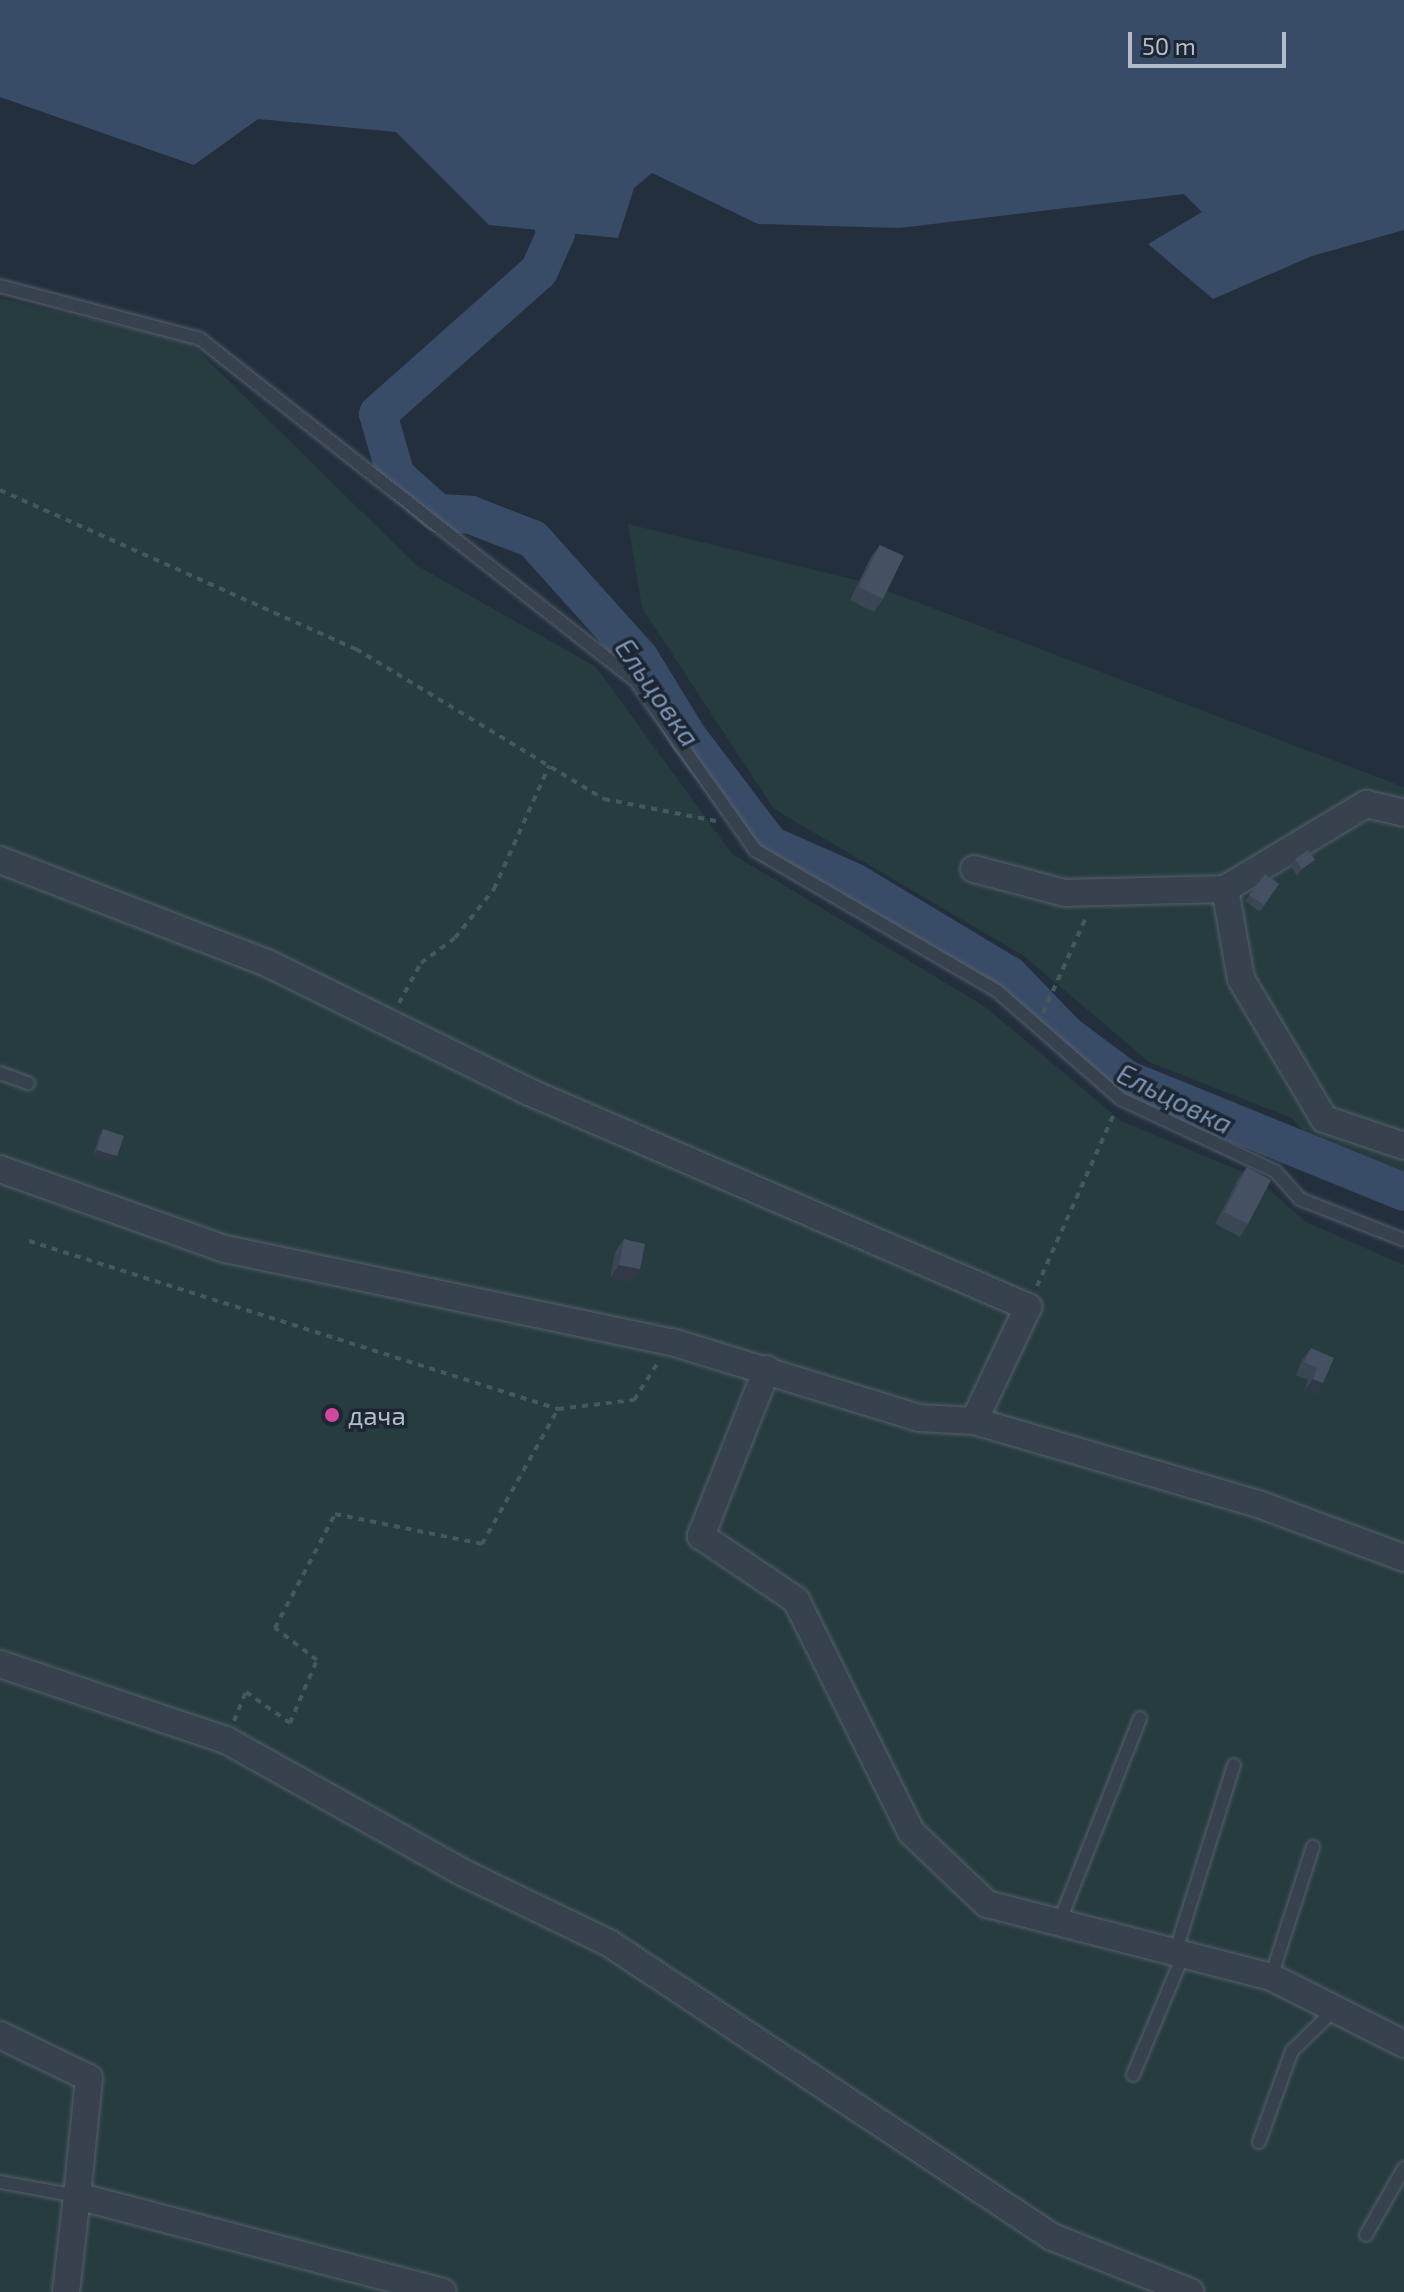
<!DOCTYPE html>
<meta charset="utf-8">
<style>
body{margin:0}
#map{position:relative;width:1404px;height:2292px;overflow:hidden;background:#242f3e;font-family:"Exo 2",sans-serif}
div>[style]{position:absolute}
.green>*{inset:0;background:#263c3f}
.water>*{inset:0;background:#394c67}
.river>*{height:38px;margin:-19px;padding:0 19px;transform-origin:19px;border-radius:19px;background:#394c67}
.path>*{height:4px;margin-top:-2px;transform-origin:0;background:repeating-linear-gradient(90deg,#44595c 0 6px,transparent 0 12px)}
.roads{filter:drop-shadow(0 0 2px #565f6c) drop-shadow(0 0 2px #565f6c)}
.lane>*{height:12px;margin:-6px;padding:0 6px;transform-origin:6px;border-radius:6px;background:#38414e}
.street>*{height:26px;margin:-13px;padding:0 13px;transform-origin:13px;border-radius:13px;background:#38414e}
.wall>*{inset:0;background:#3b4654}
.shaded-wall>*{inset:0;background:#303945}
.building>*{inset:0;background:#455162}
.dots>*{width:22px;height:22px;translate:-50% -50%;box-sizing:border-box;border:4px solid #1d2633;border-radius:50%}
span{translate:-50% -50%;white-space:nowrap;text-align:center;line-height:1.15;-webkit-text-stroke:7px #1d2633;paint-order:stroke}
.poi-label{font-size:26px;color:#b4bcc9}
.left{translate:0 -50%;text-align:left}
.water-label{font-size:28px;color:#7c92b1;font-style:italic}
.scale{position:absolute;left:1128px;top:32px;width:158px;height:36px;box-sizing:border-box;border:4px solid #b4bcc9;border-top:0;padding-left:10px;font-size:24px;line-height:28px;white-space:nowrap;color:#b4bcc9;-webkit-text-stroke:6px #1d2633;paint-order:stroke}
</style>
<div id="map">
<div class="green">
<div style="clip-path:polygon(0 298px,189px 342px,416px 565px,596px 667px,732px 854px,984px 1006px,1121px 1121px,1255px 1177px,1306px 1222px,1404px 1265px,1404px 2292px,0 2292px)"></div>
<div style="clip-path:polygon(628px 524px,864px 582px,1404px 787px,1404px 1177px,1324px 1157px,1292px 1118px,1149px 1062px,1024px 956px,774px 809px,642px 608px)"></div>
</div>
<div class="water">
<div style="clip-path:polygon(0 0,1404px 0,1404px 230px,1312px 256px,1213px 299px,1148px 244px,1202px 212px,1184px 194px,899px 228px,758px 224px,652px 173px,634px 188px,618px 238px,489px 225px,396px 132px,258px 119px,194px 165px,0 97px)"></div>
</div>
<div class="river">
<div style="left:539px;top:184px;width:52px;rotate:70.9deg"></div>
<div style="left:556px;top:233px;width:42px;rotate:114.1deg"></div>
<div style="left:539px;top:271px;width:215px;rotate:138.4deg"></div>
<div style="left:378px;top:414px;width:65px;rotate:73.8deg"></div>
<div style="left:396px;top:476px;width:56px;rotate:41.4deg"></div>
<div style="left:438px;top:513px;width:33px;rotate:3deg"></div>
<div style="left:471px;top:515px;width:66px;rotate:21.2deg"></div>
<div style="left:533px;top:539px;width:159px;rotate:48.1deg"></div>
<div style="left:639px;top:657px;width:94px;rotate:58.5deg"></div>
<div style="left:688px;top:737px;width:136px;rotate:52.8deg"></div>
<div style="left:770px;top:845px;width:92px;rotate:23.8deg"></div>
<div style="left:854px;top:882px;width:181px;rotate:31deg"></div>
<div style="left:1009px;top:975px;width:83px;rotate:46deg"></div>
<div style="left:1067px;top:1035px;width:74px;rotate:36.7deg"></div>
<div style="left:1126px;top:1079px;width:300px;rotate:22.1deg"></div>
</div>
<div class="path">
<div style="left:0;top:490px;width:390px;rotate:24.1deg"></div>
<div style="left:356px;top:649px;width:290px;rotate:31.2deg"></div>
<div style="left:604px;top:799px;width:114px;rotate:11.1deg"></div>
<div style="left:399px;top:1003px;width:46px;rotate:-61.2deg"></div>
<div style="left:421px;top:963px;width:42px;rotate:-36.3deg"></div>
<div style="left:455px;top:938px;width:63px;rotate:-51.5deg"></div>
<div style="left:494px;top:889px;width:135px;rotate:-65.9deg"></div>
<div style="left:1043px;top:1013px;width:107px;rotate:-65.8deg"></div>
<div style="left:29px;top:1241px;width:555px;rotate:17.62deg"></div>
<div style="left:558px;top:1409px;width:77px;rotate:-6.8deg"></div>
<div style="left:634px;top:1400px;width:46px;rotate:-57.3deg"></div>
<div style="left:1037px;top:1286px;width:191px;rotate:-65.9deg"></div>
<div style="left:234px;top:1721px;width:31px;rotate:-68deg"></div>
<div style="left:246px;top:1692px;width:54px;rotate:35.2deg"></div>
<div style="left:290px;top:1723px;width:69px;rotate:-66.8deg"></div>
<div style="left:317px;top:1660px;width:53px;rotate:-142.7deg"></div>
<div style="left:275px;top:1628px;width:129px;rotate:-62.2deg"></div>
<div style="left:335px;top:1514px;width:150px;rotate:11.5deg"></div>
<div style="left:482px;top:1544px;width:155px;rotate:-60.6deg"></div>
</div>
<div class="roads">
<div class="lane">
<div style="left:0;top:286px;width:207px;rotate:14.8deg"></div>
<div style="left:200px;top:339px;width:554px;rotate:38.11deg"></div>
<div style="left:636px;top:681px;width:207px;rotate:54.8deg"></div>
<div style="left:755px;top:850px;width:280px;rotate:30.2deg"></div>
<div style="left:997px;top:991px;width:164px;rotate:41.1deg"></div>
<div style="left:1121px;top:1099px;width:170px;rotate:25.1deg"></div>
<div style="left:1275px;top:1171px;width:38px;rotate:48deg"></div>
<div style="left:1300px;top:1199px;width:112px;rotate:21.5deg"></div>
<div style="left:0;top:1073px;width:30px;rotate:20deg"></div>
<div style="left:1061px;top:1918px;width:215px;rotate:-68.4deg"></div>
<div style="left:1175px;top:1953px;width:197px;rotate:-72.6deg"></div>
<div style="left:1271px;top:1977px;width:137px;rotate:-72.1deg"></div>
<div style="left:1133px;top:2075px;width:132px;rotate:-67.3deg"></div>
<div style="left:1259px;top:2142px;width:97px;rotate:-70.1deg"></div>
<div style="left:1292px;top:2051px;width:56px;rotate:-44.3deg"></div>
<div style="left:0;top:2182px;width:78px;rotate:10.3deg"></div>
<div style="left:1366px;top:2235px;width:77px;rotate:-60.4deg"></div>
</div>
<div class="street">
<div style="left:0;top:860px;width:286px;rotate:21.1deg"></div>
<div style="left:267px;top:963px;width:290px;rotate:26.2deg"></div>
<div style="left:527px;top:1091px;width:546px;rotate:23.32deg"></div>
<div style="left:1028px;top:1307px;width:126px;rotate:115.3deg"></div>
<div style="left:974px;top:869px;width:94px;rotate:14.8deg"></div>
<div style="left:1065px;top:893px;width:160px;rotate:-1.4deg"></div>
<div style="left:1225px;top:889px;width:165px;rotate:-31.1deg"></div>
<div style="left:1366px;top:804px;width:39px;rotate:13deg"></div>
<div style="left:1225px;top:889px;width:91px;rotate:79.9deg"></div>
<div style="left:1241px;top:979px;width:163px;rotate:59.3deg"></div>
<div style="left:1324px;top:1119px;width:84px;rotate:18.6deg"></div>
<div style="left:0;top:1169px;width:239px;rotate:19.6deg"></div>
<div style="left:225px;top:1249px;width:457px;rotate:11.8deg"></div>
<div style="left:672px;top:1342px;width:258px;rotate:17.1deg"></div>
<div style="left:919px;top:1418px;width:55px;rotate:3.1deg"></div>
<div style="left:974px;top:1421px;width:299px;rotate:16.3deg"></div>
<div style="left:1261px;top:1505px;width:153px;rotate:20.3deg"></div>
<div style="left:767px;top:1369px;width:180px;rotate:111.6deg"></div>
<div style="left:701px;top:1536px;width:115px;rotate:34deg"></div>
<div style="left:796px;top:1600px;width:259px;rotate:63.6deg"></div>
<div style="left:911px;top:1832px;width:105px;rotate:43.5deg"></div>
<div style="left:987px;top:1904px;width:293px;rotate:14.4deg"></div>
<div style="left:1271px;top:1977px;width:149px;rotate:26.7deg"></div>
<div style="left:0;top:1664px;width:238px;rotate:18.6deg"></div>
<div style="left:226px;top:1740px;width:270px;rotate:29.2deg"></div>
<div style="left:462px;top:1872px;width:163px;rotate:25.8deg"></div>
<div style="left:609px;top:1943px;width:532px;rotate:33.57deg"></div>
<div style="left:1052px;top:2237px;width:149px;rotate:21.7deg"></div>
<div style="left:0;top:2035px;width:99px;rotate:25.8deg"></div>
<div style="left:89px;top:2078px;width:119px;rotate:95.8deg"></div>
<div style="left:77px;top:2196px;width:378px;rotate:14.7deg"></div>
<div style="left:66px;top:2292px;width:97px;rotate:-83.5deg"></div>
</div>
</div>
<div class="wall">
<div style="clip-path:polygon(880px 545px,883px 599px,874px 612px,850px 600px,871px 557px)"></div>
<div style="clip-path:polygon(1295px 859px,1315px 860px,1311px 866px,1297px 876px,1290px 865px)"></div>
<div style="clip-path:polygon(1265px 874px,1279px 884px,1260px 912px,1245px 901px)"></div>
<div style="clip-path:polygon(103px 1129px,113px 1162px,93px 1156px,99px 1136px)"></div>
<div style="clip-path:polygon(1247px 1167px,1248px 1224px,1240px 1237px,1215px 1224px,1238px 1179px)"></div>
<div style="clip-path:polygon(624px 1239px,640px 1269px,631px 1282px,610px 1278px,615px 1252px)"></div>
<div style="clip-path:polygon(1311px 1348px,1323px 1383px,1315px 1395px,1304px 1391px,1308px 1380px,1296px 1375px,1302px 1360px)"></div>
</div>
<div class="shaded-wall">
<div style="clip-path:polygon(1315px 860px,1311px 866px,1297px 876px,1302px 869px)"></div>
<div style="clip-path:polygon(97px 1150px,117px 1156px,113px 1162px,93px 1156px)"></div>
<div style="clip-path:polygon(619px 1265px,640px 1269px,631px 1282px,610px 1278px)"></div>
<div style="clip-path:polygon(1313px 1379px,1323px 1383px,1315px 1395px,1304px 1391px)"></div>
</div>
<div class="building">
<div style="clip-path:polygon(880px 545px,904px 556px,883px 599px,859px 587px)"></div>
<div style="clip-path:polygon(1308px 850px,1315px 860px,1302px 869px,1295px 859px)"></div>
<div style="clip-path:polygon(1265px 874px,1279px 884px,1264px 905px,1249px 895px)"></div>
<div style="clip-path:polygon(103px 1129px,124px 1136px,117px 1156px,97px 1150px)"></div>
<div style="clip-path:polygon(1247px 1167px,1271px 1180px,1248px 1224px,1224px 1212px)"></div>
<div style="clip-path:polygon(624px 1239px,645px 1244px,640px 1269px,619px 1265px)"></div>
<div style="clip-path:polygon(1311px 1348px,1334px 1358px,1323px 1383px,1313px 1379px,1317px 1368px,1304px 1362px)"></div>
</div>
<div class="dots">
<div style="left:332px;top:1415px;background:#d1479c"></div>
</div>
<div class="poi-label">
<span class="left" style="left:348px;top:1415px">дача</span>
</div>
<div class="water-label">
<span style="left:658px;top:692px;rotate:55deg">Ельцовка</span>
<span style="left:1175px;top:1098px;rotate:26deg">Ельцовка</span>
</div>
<div class="scale">50 m</div>
</div>
